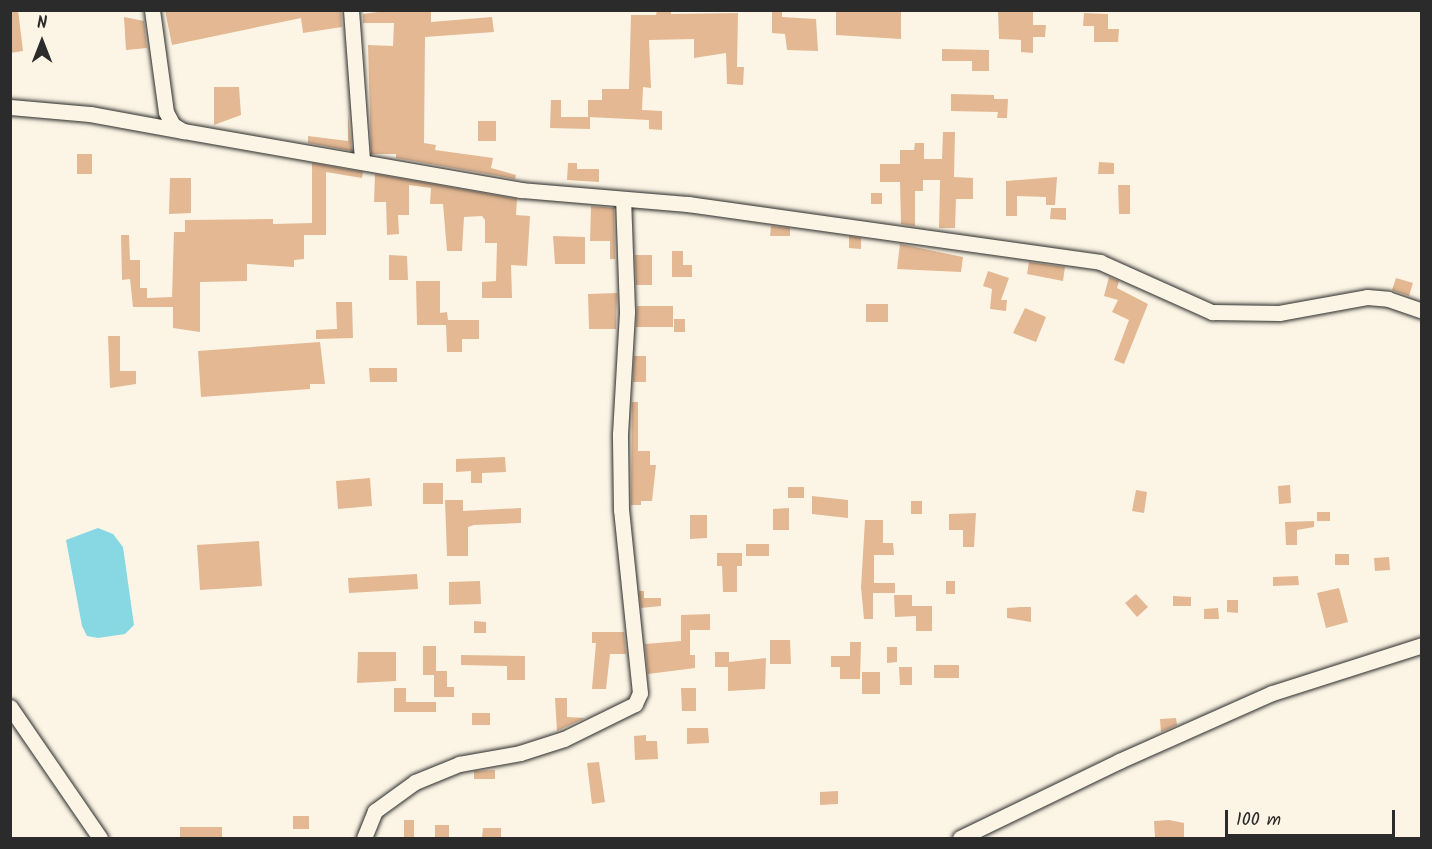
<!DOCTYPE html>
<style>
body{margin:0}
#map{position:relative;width:1432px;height:849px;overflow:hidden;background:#fcf5e5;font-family:Kalam,sans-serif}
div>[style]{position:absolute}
.water>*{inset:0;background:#88d8e3}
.building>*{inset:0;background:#e3b893}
.roads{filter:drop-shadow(0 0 2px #2b2b2b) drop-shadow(0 0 2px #2b2b2b)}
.minor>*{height:15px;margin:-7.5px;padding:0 7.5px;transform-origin:7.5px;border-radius:7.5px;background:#fcf5e5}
span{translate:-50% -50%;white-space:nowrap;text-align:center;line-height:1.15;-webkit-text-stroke:4.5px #fcf5e5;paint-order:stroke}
.frame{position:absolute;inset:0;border:12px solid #2b2b2b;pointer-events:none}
.north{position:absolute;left:12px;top:12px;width:60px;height:60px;-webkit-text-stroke:4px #fcf5e5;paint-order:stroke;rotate:0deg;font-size:16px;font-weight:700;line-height:24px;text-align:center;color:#2b2b2b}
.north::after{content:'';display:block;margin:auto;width:21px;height:27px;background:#2b2b2b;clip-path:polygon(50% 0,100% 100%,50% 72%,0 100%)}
.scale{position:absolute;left:1225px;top:810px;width:170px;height:27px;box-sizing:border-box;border:3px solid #2b2b2b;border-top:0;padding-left:8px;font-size:18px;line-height:21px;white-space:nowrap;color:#2b2b2b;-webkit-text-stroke:4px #fcf5e5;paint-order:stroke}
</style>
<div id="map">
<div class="water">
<div style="clip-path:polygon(98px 528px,113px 534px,123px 547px,134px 625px,125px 634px,98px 638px,87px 636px,82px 626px,66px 540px)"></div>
</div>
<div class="building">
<div style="clip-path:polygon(10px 10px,18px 10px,23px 51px,10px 53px)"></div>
<div style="clip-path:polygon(165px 10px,341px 10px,342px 27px,303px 33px,301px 18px,172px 45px)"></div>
<div style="clip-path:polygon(393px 10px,431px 10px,431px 22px,492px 17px,494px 32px,425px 37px,424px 143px,436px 145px,435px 150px,493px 158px,491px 168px,516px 175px,515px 179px,396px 158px,396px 154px,371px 154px,368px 45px,393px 46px,394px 23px,363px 23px,363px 14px)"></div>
<div style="clip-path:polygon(657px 10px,671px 10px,671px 14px,738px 13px,737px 67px,744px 67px,743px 85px,727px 84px,726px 53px,694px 58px,694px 39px,649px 40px,651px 88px,643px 87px,642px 110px,662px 111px,662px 130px,649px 129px,649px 120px,588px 117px,588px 100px,602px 100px,602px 89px,629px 89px,631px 15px,656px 15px)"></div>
<div style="clip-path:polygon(772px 10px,782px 10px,782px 17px,816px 19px,818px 51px,787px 50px,785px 34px,772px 33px)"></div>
<div style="clip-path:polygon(836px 10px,901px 10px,901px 39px,836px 35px)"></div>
<div style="clip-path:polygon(998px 10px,1033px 10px,1033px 25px,1046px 25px,1045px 37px,1033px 37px,1033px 53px,1021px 52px,1021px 40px,999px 39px)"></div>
<div style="clip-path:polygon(1084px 13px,1108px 14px,1108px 29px,1119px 29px,1118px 42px,1094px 42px,1094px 26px,1083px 26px)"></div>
<div style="clip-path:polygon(124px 17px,144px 21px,147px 48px,126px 50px)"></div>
<div style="clip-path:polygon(942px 49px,989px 50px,989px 71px,972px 71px,972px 61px,942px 61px)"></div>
<div style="clip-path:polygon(214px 87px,239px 87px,241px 115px,214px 125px)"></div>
<div style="clip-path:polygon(951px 94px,994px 95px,994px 99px,1008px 99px,1007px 118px,997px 118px,998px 112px,951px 111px)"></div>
<div style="clip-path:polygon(551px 100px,561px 100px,561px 117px,590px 117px,590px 129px,550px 128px)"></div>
<div style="clip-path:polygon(348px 114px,352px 151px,308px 143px,308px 136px,348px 141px)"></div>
<div style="clip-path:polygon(478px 121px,496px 121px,496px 141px,478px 141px)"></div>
<div style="clip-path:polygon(943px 132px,955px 132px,954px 177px,973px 178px,973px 199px,956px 199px,955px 228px,939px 228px,940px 180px,923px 180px,923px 191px,915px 191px,915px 226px,901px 224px,900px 182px,880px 182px,880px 164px,900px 164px,900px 150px,914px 150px,915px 143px,924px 143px,924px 159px,942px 159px)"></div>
<div style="clip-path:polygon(77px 154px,92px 154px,92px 174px,77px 174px)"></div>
<div style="clip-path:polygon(1099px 162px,1114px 163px,1114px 174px,1098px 174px)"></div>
<div style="clip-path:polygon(312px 163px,363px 172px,362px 178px,326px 172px,326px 235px,304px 235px,304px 259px,294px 260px,294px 267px,247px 264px,247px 281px,200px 282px,200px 332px,173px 328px,173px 307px,133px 307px,130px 279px,122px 280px,121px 235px,129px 235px,130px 260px,140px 260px,140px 288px,147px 288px,147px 298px,172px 297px,174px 232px,185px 232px,185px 220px,273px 219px,273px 224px,312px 223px)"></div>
<div style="clip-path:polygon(568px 163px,577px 163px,577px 169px,599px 169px,599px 182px,567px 180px)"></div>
<div style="clip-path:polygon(375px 174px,517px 199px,516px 215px,530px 216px,527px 266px,511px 265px,512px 298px,482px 298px,482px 282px,496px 281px,497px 243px,485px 243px,485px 220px,482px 216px,464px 217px,462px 251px,447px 251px,443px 204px,430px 204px,431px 188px,409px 185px,409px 215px,398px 215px,399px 234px,387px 235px,386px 202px,374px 202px)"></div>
<div style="clip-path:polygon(1057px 177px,1055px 205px,1046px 205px,1046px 197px,1017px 196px,1017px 216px,1006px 216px,1006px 181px)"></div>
<div style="clip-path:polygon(170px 178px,191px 178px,191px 213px,169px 214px)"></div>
<div style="clip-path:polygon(1118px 185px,1130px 185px,1130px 214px,1119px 214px)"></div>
<div style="clip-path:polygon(871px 193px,882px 193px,882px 204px,871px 204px)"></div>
<div style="clip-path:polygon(591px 206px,614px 208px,615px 259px,610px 259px,610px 241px,590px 241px)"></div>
<div style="clip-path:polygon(1051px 208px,1066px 208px,1066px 220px,1050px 219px)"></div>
<div style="clip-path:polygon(771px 226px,790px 228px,790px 236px,770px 236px)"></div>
<div style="clip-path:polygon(553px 236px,585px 237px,585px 264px,555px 264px)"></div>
<div style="clip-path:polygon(849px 236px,861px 238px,861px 249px,849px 248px)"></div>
<div style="clip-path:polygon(900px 244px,963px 257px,961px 272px,897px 269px)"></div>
<div style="clip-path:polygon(672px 251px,683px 251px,683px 265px,692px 265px,692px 277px,672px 277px)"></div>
<div style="clip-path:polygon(389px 255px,407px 256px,408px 280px,389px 280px)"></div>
<div style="clip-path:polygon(635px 255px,652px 255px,652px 285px,636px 285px)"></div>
<div style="clip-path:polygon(1029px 262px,1065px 267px,1063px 281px,1027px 274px)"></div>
<div style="clip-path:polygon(988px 271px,1009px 278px,1001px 300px,1007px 300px,1006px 311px,990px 309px,992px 289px,983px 286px)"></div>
<div style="clip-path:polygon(1109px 277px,1119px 281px,1117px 288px,1148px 304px,1124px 364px,1114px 360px,1129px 320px,1112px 312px,1118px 300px,1104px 296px)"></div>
<div style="clip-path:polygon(1396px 278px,1413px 283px,1409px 296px,1392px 290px)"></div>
<div style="clip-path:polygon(416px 281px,440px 281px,440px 313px,447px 312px,448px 320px,479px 320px,479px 339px,462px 339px,462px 352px,447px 352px,446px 325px,417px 325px)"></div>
<div style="clip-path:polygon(617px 293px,616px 329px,589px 329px,588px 294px)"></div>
<div style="clip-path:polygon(336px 302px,352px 302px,353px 338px,316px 339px,316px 330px,337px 329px)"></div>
<div style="clip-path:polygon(866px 304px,888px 304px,888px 322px,866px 322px)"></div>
<div style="clip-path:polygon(637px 306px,673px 306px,673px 327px,636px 327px)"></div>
<div style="clip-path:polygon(1025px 308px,1046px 317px,1036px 342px,1013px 333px)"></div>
<div style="clip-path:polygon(674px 319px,685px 319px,685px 332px,674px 332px)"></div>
<div style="clip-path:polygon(108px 336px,120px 336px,120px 371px,136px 371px,136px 384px,110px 388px)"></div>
<div style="clip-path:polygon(320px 342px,325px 384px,310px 384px,310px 389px,201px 397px,198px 351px)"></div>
<div style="clip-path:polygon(634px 356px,646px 356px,646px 382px,633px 382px)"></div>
<div style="clip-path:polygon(369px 368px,397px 368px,397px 382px,370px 382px)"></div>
<div style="clip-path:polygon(632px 402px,638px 402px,638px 451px,650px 451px,650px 465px,656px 465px,652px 501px,641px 501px,641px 505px,631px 505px)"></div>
<div style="clip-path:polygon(505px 457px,506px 472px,482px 473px,482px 483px,471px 483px,471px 471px,456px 472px,456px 459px)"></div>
<div style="clip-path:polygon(370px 478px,372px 506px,338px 509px,336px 481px)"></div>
<div style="clip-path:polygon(423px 483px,443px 483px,443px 504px,423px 504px)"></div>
<div style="clip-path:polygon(1290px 485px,1291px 503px,1279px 504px,1278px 486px)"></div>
<div style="clip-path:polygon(788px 487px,804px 487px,804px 498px,788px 498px)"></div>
<div style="clip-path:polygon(1136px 490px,1147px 492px,1144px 513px,1132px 511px)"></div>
<div style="clip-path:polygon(812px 496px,848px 500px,848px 518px,812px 514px)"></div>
<div style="clip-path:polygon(445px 500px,463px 500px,463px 511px,521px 508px,521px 523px,474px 525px,468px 527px,468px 556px,447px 556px)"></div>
<div style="clip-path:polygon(911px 501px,922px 501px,922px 514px,911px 514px)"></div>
<div style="clip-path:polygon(789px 508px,789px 530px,773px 530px,773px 509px)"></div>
<div style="clip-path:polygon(1317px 512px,1330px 512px,1330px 521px,1317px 521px)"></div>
<div style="clip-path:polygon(976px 513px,974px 547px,963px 547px,963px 530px,949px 530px,949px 514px)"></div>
<div style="clip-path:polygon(690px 515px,707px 515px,707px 538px,690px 539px)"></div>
<div style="clip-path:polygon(865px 520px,883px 520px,883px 543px,893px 543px,894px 555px,874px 555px,874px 583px,895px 583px,895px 593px,873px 593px,873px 619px,864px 619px,861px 587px)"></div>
<div style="clip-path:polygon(1314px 521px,1314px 527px,1297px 530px,1297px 545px,1286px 545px,1285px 522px)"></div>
<div style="clip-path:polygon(259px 541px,262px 586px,200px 590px,197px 545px)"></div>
<div style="clip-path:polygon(746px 544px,769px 544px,769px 556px,746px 556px)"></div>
<div style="clip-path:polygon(717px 553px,742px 553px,742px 566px,737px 566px,737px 592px,723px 592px,722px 566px,717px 566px)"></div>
<div style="clip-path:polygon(1335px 554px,1349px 554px,1349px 565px,1335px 565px)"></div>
<div style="clip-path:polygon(1389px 557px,1390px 570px,1375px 571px,1374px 558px)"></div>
<div style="clip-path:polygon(417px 574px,418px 589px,349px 593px,348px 578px)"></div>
<div style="clip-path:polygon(1298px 576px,1299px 585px,1273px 586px,1273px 577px)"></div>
<div style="clip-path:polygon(480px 581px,481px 604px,449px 605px,449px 582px)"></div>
<div style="clip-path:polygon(946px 581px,955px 581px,955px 594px,946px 594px)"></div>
<div style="clip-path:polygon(1339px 588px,1348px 622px,1326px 628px,1317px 593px)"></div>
<div style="clip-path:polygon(639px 591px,644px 591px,644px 598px,661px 598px,661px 606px,641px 608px)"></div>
<div style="clip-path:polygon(1136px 594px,1148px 607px,1137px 617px,1125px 603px)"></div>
<div style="clip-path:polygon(894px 595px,912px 595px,912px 606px,932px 606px,932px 631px,916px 631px,916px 616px,895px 617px)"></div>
<div style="clip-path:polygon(1173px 596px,1191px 597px,1191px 606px,1173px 606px)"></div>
<div style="clip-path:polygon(1227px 600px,1238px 600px,1238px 613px,1227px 612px)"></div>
<div style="clip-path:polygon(1020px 607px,1031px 607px,1031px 622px,1007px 618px,1007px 608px)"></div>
<div style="clip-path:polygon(1218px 608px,1219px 619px,1204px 619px,1204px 609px)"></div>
<div style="clip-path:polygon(710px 614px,710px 630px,690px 630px,690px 655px,695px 655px,695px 668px,648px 674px,645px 644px,681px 641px,681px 615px)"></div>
<div style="clip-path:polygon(474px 621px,486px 622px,486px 633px,474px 633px)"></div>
<div style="clip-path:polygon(592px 632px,624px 632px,626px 654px,610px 654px,606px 689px,592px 689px,596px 643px,592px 643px)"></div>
<div style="clip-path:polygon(770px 640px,790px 640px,791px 664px,770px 664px)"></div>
<div style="clip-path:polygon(850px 642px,861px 642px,860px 679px,840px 679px,840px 667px,831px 667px,831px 656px,850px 656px)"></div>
<div style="clip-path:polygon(423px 646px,436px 646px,436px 671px,447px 671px,447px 687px,454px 687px,454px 697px,434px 697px,434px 675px,423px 675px)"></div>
<div style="clip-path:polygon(887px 647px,897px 647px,897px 662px,887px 663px)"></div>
<div style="clip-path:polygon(358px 652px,396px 652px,396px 681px,357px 683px)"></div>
<div style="clip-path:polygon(715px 652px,729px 652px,729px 662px,766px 658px,765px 689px,728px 691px,728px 667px,715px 667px)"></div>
<div style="clip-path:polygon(461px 655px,525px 656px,525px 680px,507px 680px,507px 666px,461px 665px)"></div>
<div style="clip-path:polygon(934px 665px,959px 665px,959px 678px,934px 678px)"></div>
<div style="clip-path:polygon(899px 667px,912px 667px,912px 685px,900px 685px)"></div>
<div style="clip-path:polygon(862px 672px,880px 672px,880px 694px,862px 694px)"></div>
<div style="clip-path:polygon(394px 688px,406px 688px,406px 702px,436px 702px,436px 712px,394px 712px)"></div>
<div style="clip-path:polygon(681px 688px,696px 688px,696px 711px,682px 711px)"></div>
<div style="clip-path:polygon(555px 698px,567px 698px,567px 717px,585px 718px,557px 731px)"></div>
<div style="clip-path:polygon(472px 713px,490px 713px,490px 725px,472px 725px)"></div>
<div style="clip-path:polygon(1176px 718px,1177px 725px,1161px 732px,1160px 719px)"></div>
<div style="clip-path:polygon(687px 728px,708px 728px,709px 743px,687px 744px)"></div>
<div style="clip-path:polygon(646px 735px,646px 741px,657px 741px,658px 759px,635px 760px,634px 736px)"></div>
<div style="clip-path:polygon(599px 762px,605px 802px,592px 804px,587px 763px)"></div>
<div style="clip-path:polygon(495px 770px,495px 779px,474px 779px,474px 771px)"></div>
<div style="clip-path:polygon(838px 791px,838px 804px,820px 805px,820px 792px)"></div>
<div style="clip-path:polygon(293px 816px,309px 816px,309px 829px,293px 829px)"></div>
<div style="clip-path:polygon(404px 820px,414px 820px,414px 838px,404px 838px)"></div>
<div style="clip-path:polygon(1169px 820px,1184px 823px,1184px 838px,1155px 837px,1154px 821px)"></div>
<div style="clip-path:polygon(435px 825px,449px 825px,449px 838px,435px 838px)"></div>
<div style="clip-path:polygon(180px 827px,222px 827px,222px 838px,180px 838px)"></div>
<div style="clip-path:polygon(483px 828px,501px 828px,501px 838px,482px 838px)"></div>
</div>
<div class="roads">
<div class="minor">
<div style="left:152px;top:10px;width:103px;rotate:82.2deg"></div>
<div style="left:166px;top:112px;width:15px;rotate:62deg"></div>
<div style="left:173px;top:125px;width:12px;rotate:31deg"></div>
<div style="left:183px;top:131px;width:343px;rotate:9.9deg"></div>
<div style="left:521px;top:190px;width:168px;rotate:4.8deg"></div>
<div style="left:688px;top:204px;width:416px;rotate:8deg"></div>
<div style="left:1100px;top:262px;width:123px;rotate:24.1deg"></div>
<div style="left:1212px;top:312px;width:67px;rotate:0.9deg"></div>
<div style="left:1279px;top:313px;width:89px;rotate:-10.3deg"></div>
<div style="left:1367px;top:297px;width:21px;rotate:5deg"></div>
<div style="left:1388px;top:299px;width:36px;rotate:19deg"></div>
<div style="left:351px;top:10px;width:150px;rotate:85.8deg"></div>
<div style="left:10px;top:107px;width:80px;rotate:5deg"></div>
<div style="left:90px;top:114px;width:95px;rotate:10.4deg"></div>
<div style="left:10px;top:707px;width:159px;rotate:55.5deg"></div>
<div style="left:364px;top:838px;width:29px;rotate:-68deg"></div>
<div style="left:375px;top:811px;width:49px;rotate:-35.9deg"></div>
<div style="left:415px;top:782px;width:48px;rotate:-22.2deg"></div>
<div style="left:459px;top:764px;width:62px;rotate:-10.2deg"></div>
<div style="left:520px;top:753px;width:46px;rotate:-17.7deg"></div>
<div style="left:564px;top:739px;width:79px;rotate:-26.2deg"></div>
<div style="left:635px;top:704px;width:12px;rotate:-66deg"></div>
<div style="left:640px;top:693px;width:184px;rotate:-95.9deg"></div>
<div style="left:621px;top:510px;width:76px;rotate:-90.8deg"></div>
<div style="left:620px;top:434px;width:123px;rotate:-86.7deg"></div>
<div style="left:627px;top:311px;width:112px;rotate:-92deg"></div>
<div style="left:960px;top:838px;width:177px;rotate:-25.8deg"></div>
<div style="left:1119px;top:761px;width:167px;rotate:-24deg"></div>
<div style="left:1272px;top:693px;width:157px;rotate:-17.7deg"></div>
</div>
</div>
<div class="frame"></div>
<div class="north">N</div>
<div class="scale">100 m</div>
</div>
